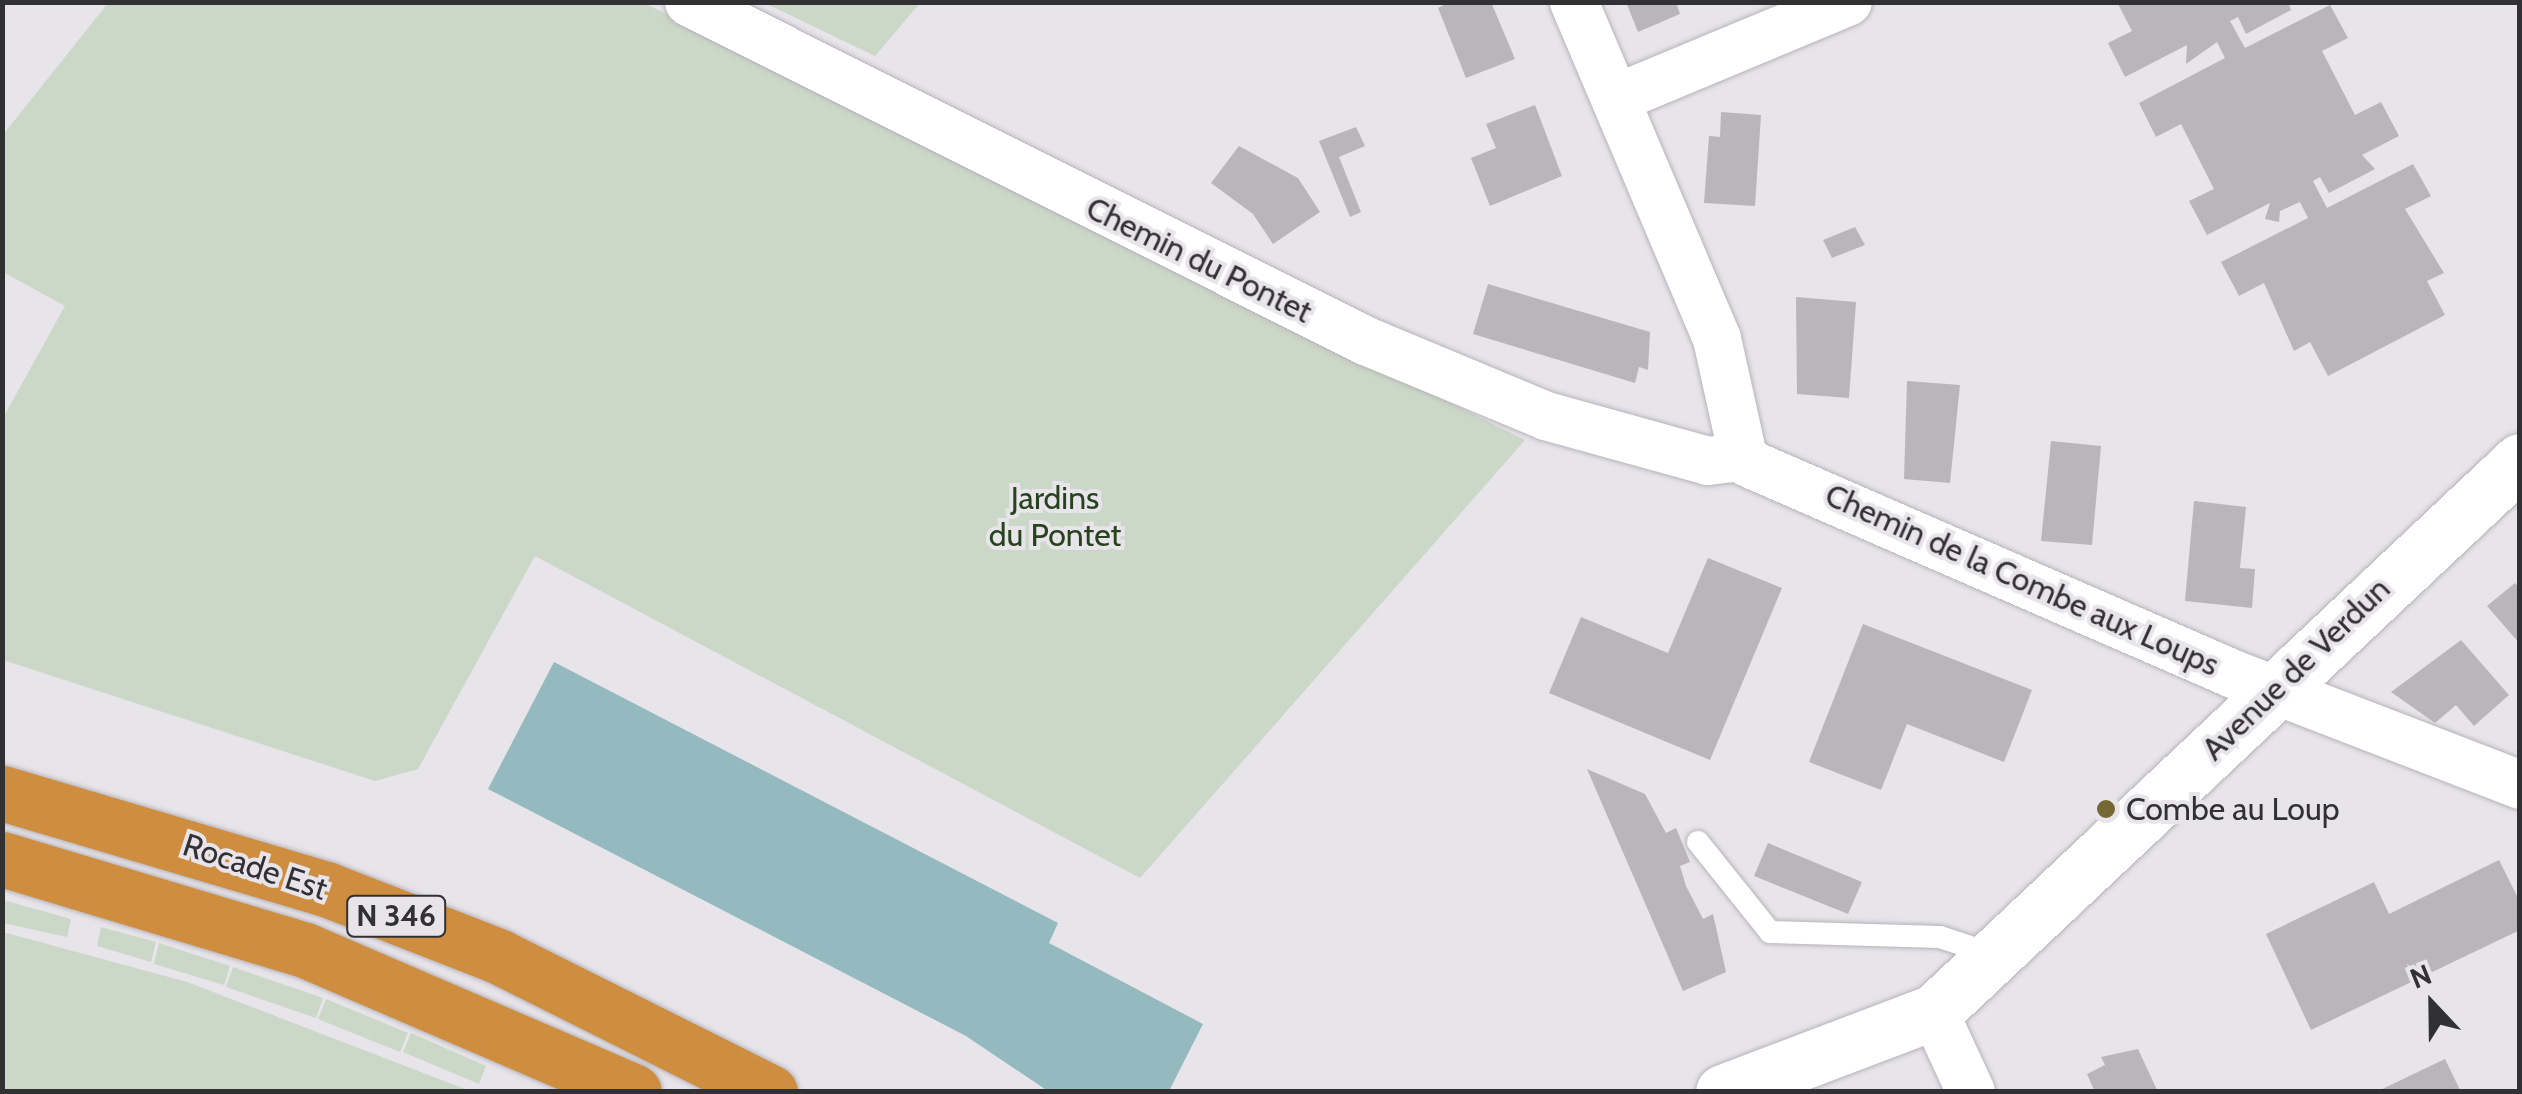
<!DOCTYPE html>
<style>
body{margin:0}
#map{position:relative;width:2522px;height:1094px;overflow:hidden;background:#e7e4ea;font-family:Cabin,sans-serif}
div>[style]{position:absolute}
.green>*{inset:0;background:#cbd7c7}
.water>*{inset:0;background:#94b9bf}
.building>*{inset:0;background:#bab5ba}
.roads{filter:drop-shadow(0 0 2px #b6b4b9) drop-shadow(0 0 2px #b6b4b9)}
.lane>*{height:22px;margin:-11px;padding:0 11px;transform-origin:11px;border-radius:11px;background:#fff}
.street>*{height:48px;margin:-24px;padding:0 24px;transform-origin:24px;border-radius:24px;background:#fff}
.secondary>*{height:55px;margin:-27.5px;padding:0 27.5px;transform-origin:27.5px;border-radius:27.5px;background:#fff}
.highway>*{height:55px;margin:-27.5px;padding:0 27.5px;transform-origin:27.5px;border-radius:27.5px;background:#ce8d3f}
.dots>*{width:28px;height:28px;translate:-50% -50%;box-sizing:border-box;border:5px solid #e7e4ea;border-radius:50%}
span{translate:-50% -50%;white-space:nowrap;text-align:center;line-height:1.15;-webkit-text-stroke:8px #e7e4ea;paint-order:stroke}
.shield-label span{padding:2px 8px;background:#e7e4ea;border:2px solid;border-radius:8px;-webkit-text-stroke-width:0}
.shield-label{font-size:30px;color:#313032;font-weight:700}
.street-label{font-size:32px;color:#313032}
.park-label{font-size:32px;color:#27431d}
.poi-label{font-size:32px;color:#313032}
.left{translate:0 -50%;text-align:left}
.frame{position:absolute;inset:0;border:5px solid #313032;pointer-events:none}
.north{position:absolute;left:2382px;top:954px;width:100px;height:100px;-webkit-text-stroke:8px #e7e4ea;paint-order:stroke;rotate:338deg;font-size:28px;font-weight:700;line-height:40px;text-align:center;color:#313032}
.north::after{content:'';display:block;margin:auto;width:35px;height:45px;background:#313032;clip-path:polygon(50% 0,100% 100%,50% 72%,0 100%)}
</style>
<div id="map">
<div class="green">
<div style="clip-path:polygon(108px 3px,644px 3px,1525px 440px,1140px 878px,535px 556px,418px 769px,375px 781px,3px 660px,3px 418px,65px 306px,3px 272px,2px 136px)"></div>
<div style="clip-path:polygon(765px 3px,920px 2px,920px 3px,875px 56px)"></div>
<div style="clip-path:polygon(3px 900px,71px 919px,67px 937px,3px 923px)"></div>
<div style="clip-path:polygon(101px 927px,156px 942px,151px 962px,97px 946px)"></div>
<div style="clip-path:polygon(3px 932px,187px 982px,470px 1091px,3px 1091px)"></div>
<div style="clip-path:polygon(159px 943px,230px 966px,224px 985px,154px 964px)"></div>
<div style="clip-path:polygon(233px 967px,323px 998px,316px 1018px,226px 987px)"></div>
<div style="clip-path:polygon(326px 999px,408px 1033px,400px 1052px,318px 1019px)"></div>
<div style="clip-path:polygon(411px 1033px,486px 1066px,479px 1084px,403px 1052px)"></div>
</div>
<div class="water">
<div style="clip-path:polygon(554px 662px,1058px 923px,1049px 943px,1203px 1024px,1169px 1091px,1048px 1091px,966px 1036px,488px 789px)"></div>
</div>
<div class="building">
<div style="clip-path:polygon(1450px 2px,1491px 2px,1515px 59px,1466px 78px,1438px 8px)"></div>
<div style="clip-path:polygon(1626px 2px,1676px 2px,1680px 14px,1638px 32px)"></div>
<div style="clip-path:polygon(2117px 2px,2288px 2px,2291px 10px,2246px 34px,2238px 17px,2230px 21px,2245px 48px,2330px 5px,2348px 38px,2322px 51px,2355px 115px,2381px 102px,2399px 136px,2362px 155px,2375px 169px,2329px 193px,2320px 177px,2313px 181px,2327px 208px,2413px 164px,2431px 196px,2405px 209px,2444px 273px,2427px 281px,2445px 315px,2328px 376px,2310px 342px,2294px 351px,2264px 283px,2239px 296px,2221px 262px,2308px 218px,2300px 202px,2280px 211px,2279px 222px,2265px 219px,2270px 203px,2207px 235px,2189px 201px,2214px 189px,2181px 124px,2156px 137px,2139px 103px,2225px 58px,2217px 42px,2186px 64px,2187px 45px,2125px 77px,2108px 43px,2132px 31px)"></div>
<div style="clip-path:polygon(1535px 105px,1562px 176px,1490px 206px,1471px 158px,1496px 148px,1486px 124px)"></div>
<div style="clip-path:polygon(1721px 112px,1761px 115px,1755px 206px,1704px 203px,1709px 136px,1720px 137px)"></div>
<div style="clip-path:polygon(1356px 127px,1365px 146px,1339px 157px,1361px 212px,1350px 217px,1319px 141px)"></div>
<div style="clip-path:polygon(1239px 146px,1298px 178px,1320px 212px,1273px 244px,1253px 214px,1211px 183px)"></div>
<div style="clip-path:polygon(1855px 227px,1865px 245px,1832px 258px,1823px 240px)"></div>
<div style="clip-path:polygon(1488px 284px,1650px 332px,1648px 370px,1639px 367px,1635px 383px,1473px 334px)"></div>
<div style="clip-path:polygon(1796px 297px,1856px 302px,1849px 398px,1797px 394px)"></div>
<div style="clip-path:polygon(1907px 381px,1960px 385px,1950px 483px,1904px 479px)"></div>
<div style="clip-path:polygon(2051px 441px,2101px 446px,2092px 545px,2041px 541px)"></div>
<div style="clip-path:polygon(2194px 501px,2246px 507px,2240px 568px,2255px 569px,2252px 608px,2185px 601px)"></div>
<div style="clip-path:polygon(1708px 558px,1782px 588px,1710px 760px,1549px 693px,1581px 617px,1668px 653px)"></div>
<div style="clip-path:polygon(2515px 583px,2520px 588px,2520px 644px,2487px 606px)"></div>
<div style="clip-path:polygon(1863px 624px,2032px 690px,2004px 762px,1907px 724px,1881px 790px,1809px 762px)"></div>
<div style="clip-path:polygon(2461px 640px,2509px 695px,2474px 726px,2456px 705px,2435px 723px,2391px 692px)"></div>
<div style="clip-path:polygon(1587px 769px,1645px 794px,1666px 833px,1676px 828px,1690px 862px,1680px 866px,1686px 886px,1703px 919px,1713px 914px,1726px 972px,1683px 991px)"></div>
<div style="clip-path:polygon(1768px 843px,1862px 882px,1848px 914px,1754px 876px)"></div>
<div style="clip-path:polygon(2499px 860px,2520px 902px,2520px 930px,2311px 1030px,2266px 934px,2374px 882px,2389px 914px)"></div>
<div style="clip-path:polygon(2138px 1049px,2158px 1092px,2095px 1092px,2087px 1074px,2105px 1065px,2101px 1057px)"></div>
<div style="clip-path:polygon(2445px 1059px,2461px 1092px,2376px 1092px)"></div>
</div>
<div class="roads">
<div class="lane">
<div style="left:1698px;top:842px;width:115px;rotate:51.3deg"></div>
<div style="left:1770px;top:932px;width:170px;rotate:1.7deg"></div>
<div style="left:1940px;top:937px;width:54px;rotate:18.4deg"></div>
</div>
<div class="street">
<div style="left:689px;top:2px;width:757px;rotate:26.6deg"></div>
<div style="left:1366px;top:341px;width:195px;rotate:22.6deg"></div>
<div style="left:1546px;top:416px;width:168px;rotate:15.5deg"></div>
<div style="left:1708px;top:461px;width:23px;rotate:-7deg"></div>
<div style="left:1574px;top:2px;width:366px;rotate:67deg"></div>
<div style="left:1717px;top:339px;width:111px;rotate:77.5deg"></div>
<div style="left:1617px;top:98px;width:250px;rotate:-22.6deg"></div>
<div style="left:1748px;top:463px;width:529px;rotate:23.51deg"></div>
<div style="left:2233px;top:674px;width:308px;rotate:21.1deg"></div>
<div style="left:1934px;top:1012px;width:88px;rotate:65.2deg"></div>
</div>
<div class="secondary">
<div style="left:1723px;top:1092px;width:226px;rotate:-20.8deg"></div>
<div style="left:1934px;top:1012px;width:804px;rotate:-43.24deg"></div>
</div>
<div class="highway">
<div style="left:2px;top:793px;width:338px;rotate:16.5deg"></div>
<div style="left:326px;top:889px;width:187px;rotate:21.3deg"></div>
<div style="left:500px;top:957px;width:302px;rotate:26.6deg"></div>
<div style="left:2px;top:859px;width:316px;rotate:16.7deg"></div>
<div style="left:305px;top:950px;width:358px;rotate:23.3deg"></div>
</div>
</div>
<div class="dots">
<div style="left:2106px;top:809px;background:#766835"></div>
</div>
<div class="shield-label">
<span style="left:396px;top:916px">N 346</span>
</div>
<div class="street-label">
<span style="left:1199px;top:260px;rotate:26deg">Chemin du Pontet</span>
<span style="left:2022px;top:580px;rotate:24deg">Chemin de la Combe aux Loups</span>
<span style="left:2296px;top:669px;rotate:-44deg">Avenue de Verdun</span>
<span style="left:255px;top:867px;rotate:18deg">Rocade Est</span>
</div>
<div class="park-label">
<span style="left:1055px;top:517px">Jardins<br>du Pontet</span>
</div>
<div class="poi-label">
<span class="left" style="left:2126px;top:809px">Combe au Loup</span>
</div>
<div class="frame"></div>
<div class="north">N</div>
</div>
